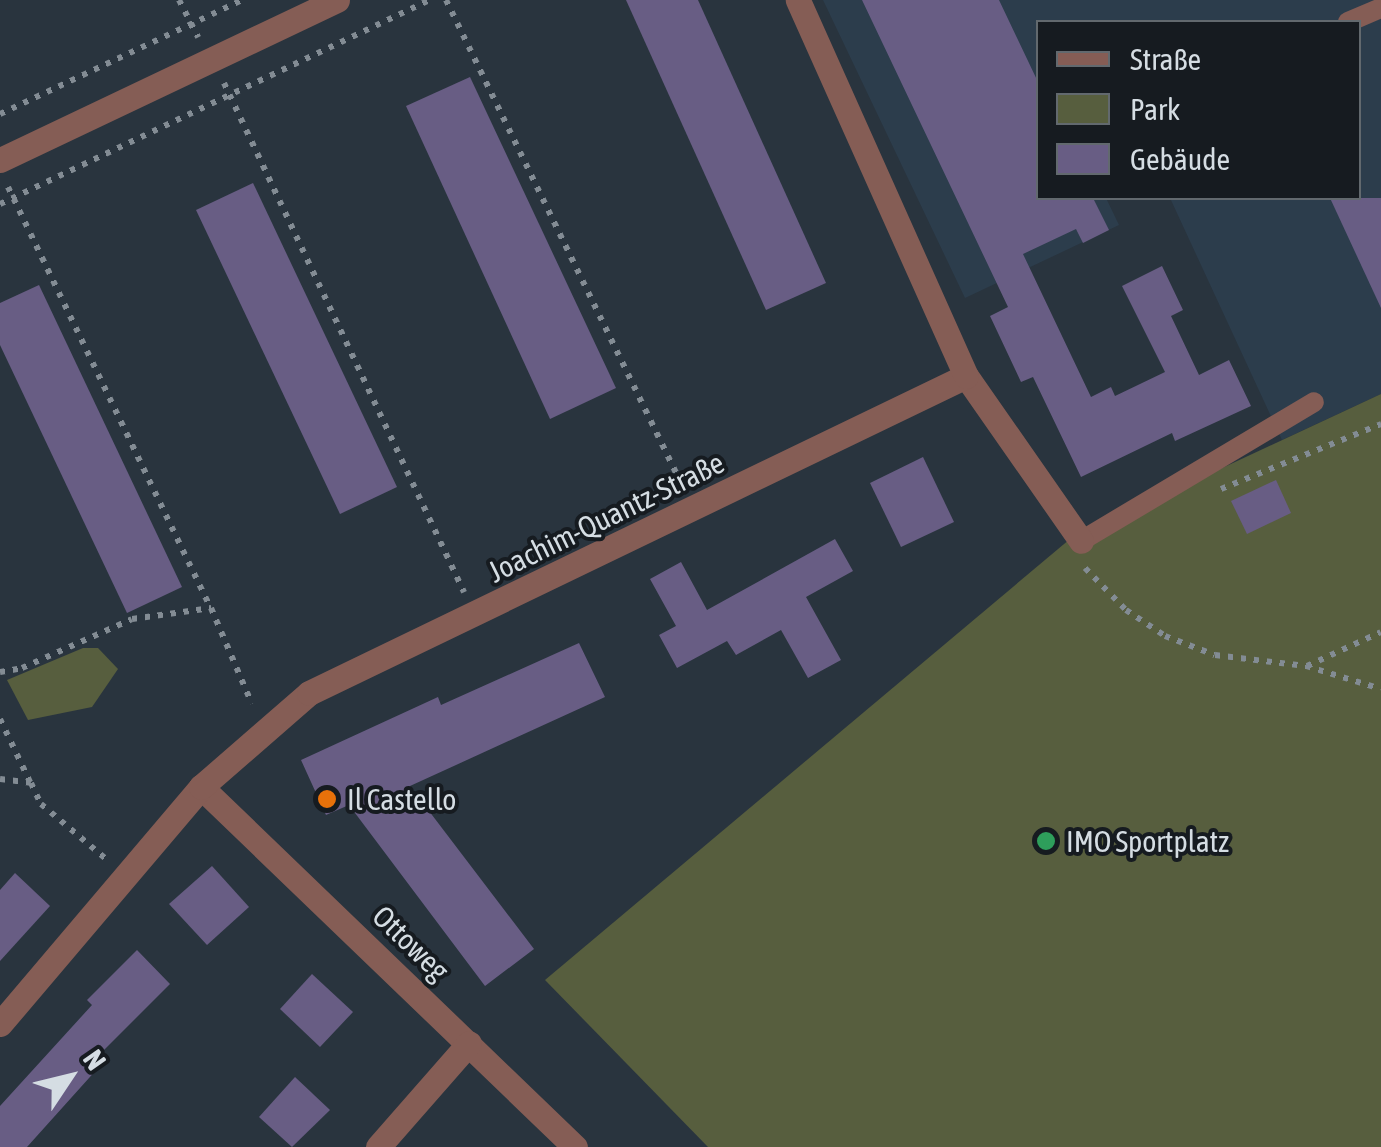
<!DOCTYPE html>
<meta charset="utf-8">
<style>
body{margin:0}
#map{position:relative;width:1381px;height:1147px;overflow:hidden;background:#29343e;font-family:"Asap Condensed",sans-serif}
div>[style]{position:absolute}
.built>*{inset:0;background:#2c3d4c}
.green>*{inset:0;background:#575e3e}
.building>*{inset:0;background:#685d84}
.path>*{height:6px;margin-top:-3px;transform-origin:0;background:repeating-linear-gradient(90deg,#838c94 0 5px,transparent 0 13px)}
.service>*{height:20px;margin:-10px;padding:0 10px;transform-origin:10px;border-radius:10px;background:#855d55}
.minor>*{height:25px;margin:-12.5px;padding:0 12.5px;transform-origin:12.5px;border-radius:12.5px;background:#855d55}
.dots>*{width:28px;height:28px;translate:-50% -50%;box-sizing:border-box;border:5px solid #161b20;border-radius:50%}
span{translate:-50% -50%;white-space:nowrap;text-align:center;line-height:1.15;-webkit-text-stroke:8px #161b20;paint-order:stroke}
.street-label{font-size:30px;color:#d5dde3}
.poi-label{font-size:30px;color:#d5dde3}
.left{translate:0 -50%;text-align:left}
.legend{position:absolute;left:1036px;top:20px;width:325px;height:180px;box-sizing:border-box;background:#161b20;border:2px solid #62696e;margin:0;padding:12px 18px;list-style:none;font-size:30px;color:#d5dde3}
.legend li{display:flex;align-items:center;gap:20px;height:50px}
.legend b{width:50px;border:2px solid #62696e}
.north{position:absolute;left:20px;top:1027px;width:100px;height:100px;-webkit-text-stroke:8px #161b20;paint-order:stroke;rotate:55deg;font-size:28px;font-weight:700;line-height:40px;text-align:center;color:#d5dde3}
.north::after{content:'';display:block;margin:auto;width:35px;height:45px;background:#d5dde3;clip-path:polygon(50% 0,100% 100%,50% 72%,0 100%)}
</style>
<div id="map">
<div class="built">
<div style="clip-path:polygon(823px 0,1381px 0,1381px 394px,1282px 440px,1170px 198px,1358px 198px,1358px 22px,1038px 22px,1038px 198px,1106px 198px,1119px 225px,965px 298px)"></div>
</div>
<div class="green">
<div style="clip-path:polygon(1381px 394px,1381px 1147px,708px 1147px,545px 980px,1070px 539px)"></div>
<div style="clip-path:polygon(83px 648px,98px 648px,118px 669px,92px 707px,28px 720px,7px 680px)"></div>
</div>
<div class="building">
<div style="clip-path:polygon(626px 0,698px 0,826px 283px,766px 310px)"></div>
<div style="clip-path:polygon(862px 0,999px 0,1038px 82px,1038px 198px,1093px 198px,1109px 230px,1083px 243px,1076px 229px,1023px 254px,1091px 397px,1111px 387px,1115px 396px,1165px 372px,1122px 286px,1162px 266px,1183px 310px,1171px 316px,1199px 375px,1229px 360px,1251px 406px,1175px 441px,1172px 433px,1081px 477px,1033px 377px,1021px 382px,990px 316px,1008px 307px)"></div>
<div style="clip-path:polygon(470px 77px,616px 388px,550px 419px,406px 106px)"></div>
<div style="clip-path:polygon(253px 183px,397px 487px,340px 514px,196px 210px)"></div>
<div style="clip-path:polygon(1330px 198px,1381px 198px,1381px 308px)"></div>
<div style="clip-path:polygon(39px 285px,182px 587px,127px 613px,0 345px,0 303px)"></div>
<div style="clip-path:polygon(923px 457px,954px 522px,901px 547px,870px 483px)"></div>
<div style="clip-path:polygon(1276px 480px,1291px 513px,1247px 534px,1231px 501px)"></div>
<div style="clip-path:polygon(835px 539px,853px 571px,806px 597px,841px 660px,808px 678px,781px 630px,736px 655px,727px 641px,677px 668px,659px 635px,676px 626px,650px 579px,681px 562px,707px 610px)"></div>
<div style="clip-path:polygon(579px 643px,605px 697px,410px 786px,534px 949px,485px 986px,349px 805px,326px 815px,301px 760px,438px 697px,441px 705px)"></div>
<div style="clip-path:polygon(212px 866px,249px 907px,207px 945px,169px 904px)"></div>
<div style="clip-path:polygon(15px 873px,50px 906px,0 961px,0 890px)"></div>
<div style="clip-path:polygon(137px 950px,170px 984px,101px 1053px,107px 1058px,27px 1147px,0 1147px,0 1106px,92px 1005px,87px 1000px)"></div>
<div style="clip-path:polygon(312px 974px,353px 1012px,320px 1047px,280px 1009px)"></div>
<div style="clip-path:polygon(295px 1077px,330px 1110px,292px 1147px,259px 1117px)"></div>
</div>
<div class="path">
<div style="left:179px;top:0;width:42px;rotate:62.8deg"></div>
<div style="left:446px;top:0;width:537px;rotate:64.06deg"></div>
<div style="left:224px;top:83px;width:563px;rotate:64.76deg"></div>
<div style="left:0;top:114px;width:268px;rotate:-25.2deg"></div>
<div style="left:8px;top:187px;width:467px;rotate:64.3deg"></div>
<div style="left:211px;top:608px;width:104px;rotate:66.9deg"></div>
<div style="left:0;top:204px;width:476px;rotate:-25.4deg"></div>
<div style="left:1221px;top:489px;width:173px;rotate:-22.1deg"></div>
<div style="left:1085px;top:568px;width:59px;rotate:45.7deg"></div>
<div style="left:1126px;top:610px;width:47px;rotate:33.7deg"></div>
<div style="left:1165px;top:636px;width:53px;rotate:20.8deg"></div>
<div style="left:1215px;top:655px;width:92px;rotate:6.9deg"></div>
<div style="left:1306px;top:666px;width:78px;rotate:17deg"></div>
<div style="left:1307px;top:666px;width:81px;rotate:-24.7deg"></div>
<div style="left:0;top:672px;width:22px;rotate:-10deg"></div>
<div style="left:22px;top:668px;width:120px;rotate:-24deg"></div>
<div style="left:132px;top:619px;width:80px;rotate:-7.9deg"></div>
<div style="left:0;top:719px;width:70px;rotate:64.5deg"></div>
<div style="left:0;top:779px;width:31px;rotate:7deg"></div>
<div style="left:31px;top:783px;width:23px;rotate:65deg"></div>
<div style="left:41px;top:804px;width:84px;rotate:40.2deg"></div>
</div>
<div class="service">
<div style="left:1348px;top:22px;width:36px;rotate:-23deg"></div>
<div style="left:1081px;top:541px;width:271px;rotate:-30.8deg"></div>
</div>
<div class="minor">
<div style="left:0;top:160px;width:373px;rotate:-25.4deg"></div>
<div style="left:966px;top:376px;width:201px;rotate:55.1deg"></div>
<div style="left:201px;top:787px;width:519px;rotate:43.91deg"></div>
<div style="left:0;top:1024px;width:311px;rotate:-49.7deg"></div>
<div style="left:201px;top:787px;width:143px;rotate:-41deg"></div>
<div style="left:309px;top:693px;width:729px;rotate:-25.76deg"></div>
<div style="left:966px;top:376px;width:412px;rotate:-114.1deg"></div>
<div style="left:378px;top:1147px;width:138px;rotate:-48.8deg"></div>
</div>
<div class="dots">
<div style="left:327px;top:799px;background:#e8710a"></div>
<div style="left:1046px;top:841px;background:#2e9e5b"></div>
</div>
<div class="street-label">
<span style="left:606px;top:517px;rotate:-26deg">Joachim-Quantz-Straße</span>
<span style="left:411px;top:943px;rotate:44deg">Ottoweg</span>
</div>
<div class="poi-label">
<span class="left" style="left:347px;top:799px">Il Castello</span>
<span class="left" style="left:1066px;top:841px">IMO Sportplatz</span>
</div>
<ul class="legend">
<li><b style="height:12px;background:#855d55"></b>Straße</li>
<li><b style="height:28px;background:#575e3e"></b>Park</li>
<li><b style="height:28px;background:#685d84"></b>Gebäude</li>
</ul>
<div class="north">N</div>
</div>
